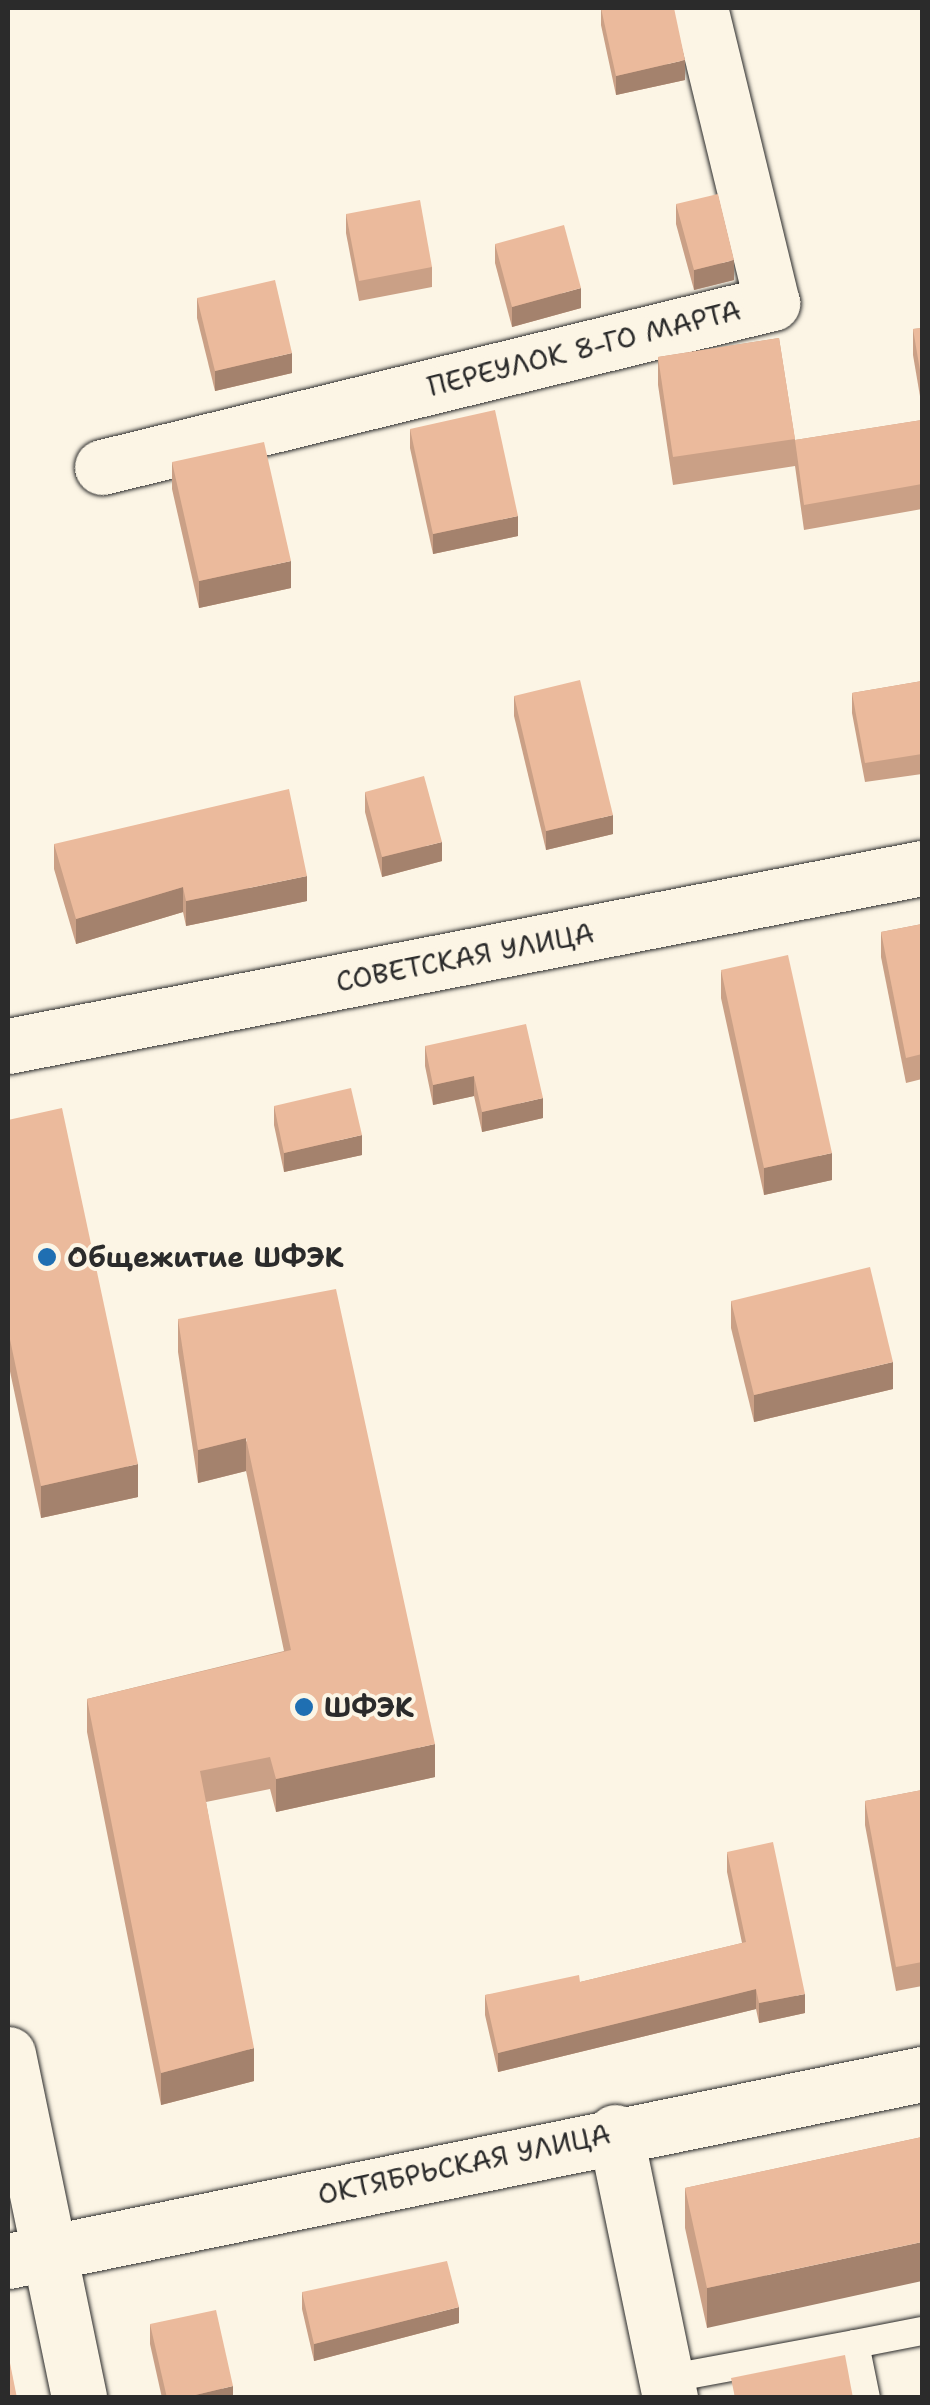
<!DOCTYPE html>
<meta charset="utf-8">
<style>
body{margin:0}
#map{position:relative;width:930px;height:2405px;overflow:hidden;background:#fcf5e5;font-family:"Shantell Sans",sans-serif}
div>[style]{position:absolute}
.roads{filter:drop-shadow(0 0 2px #2b2b2b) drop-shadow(0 0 2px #2b2b2b)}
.lane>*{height:28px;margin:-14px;padding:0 14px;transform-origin:14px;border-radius:14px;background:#fcf5e5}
.street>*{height:55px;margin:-27.5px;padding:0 27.5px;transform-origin:27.5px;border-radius:27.5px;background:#fcf5e5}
.secondary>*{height:55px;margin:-27.5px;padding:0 27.5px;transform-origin:27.5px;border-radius:27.5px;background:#fcf5e5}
.wall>*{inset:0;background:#caa086}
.shaded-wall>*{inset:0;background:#a4826d}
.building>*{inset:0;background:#ebba9c}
.dots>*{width:28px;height:28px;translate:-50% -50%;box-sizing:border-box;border:5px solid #fcf5e5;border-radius:50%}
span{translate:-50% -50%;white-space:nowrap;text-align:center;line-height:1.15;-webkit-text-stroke:8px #fcf5e5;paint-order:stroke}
.street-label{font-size:28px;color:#2b2b2b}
.poi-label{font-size:28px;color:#2b2b2b;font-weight:700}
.left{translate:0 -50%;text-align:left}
.frame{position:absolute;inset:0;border:10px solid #2b2b2b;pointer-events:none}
</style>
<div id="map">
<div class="roads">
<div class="lane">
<div style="left:855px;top:2344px;width:68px;rotate:-11deg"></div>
<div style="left:666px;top:2379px;width:192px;rotate:-10.5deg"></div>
<div style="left:855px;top:2344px;width:55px;rotate:78.5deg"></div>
</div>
<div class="street">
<div style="left:102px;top:467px;width:690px;rotate:-13.75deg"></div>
<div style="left:772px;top:303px;width:304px;rotate:-103.7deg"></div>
<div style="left:8px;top:1046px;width:931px;rotate:-11.02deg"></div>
<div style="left:8px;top:2054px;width:351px;rotate:78.3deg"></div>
<div style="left:615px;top:2132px;width:272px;rotate:78.3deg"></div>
</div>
<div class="secondary">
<div style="left:8px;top:2261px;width:933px;rotate:-11.56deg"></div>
</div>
</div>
<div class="wall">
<div style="clip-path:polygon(601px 8px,685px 80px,616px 95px,601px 25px)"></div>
<div style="clip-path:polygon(676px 204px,734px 280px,694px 290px,676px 224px)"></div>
<div style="clip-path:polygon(346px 214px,432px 267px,432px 287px,359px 301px,346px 233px)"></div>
<div style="clip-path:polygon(495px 244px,581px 308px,512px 327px,495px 263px)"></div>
<div style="clip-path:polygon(197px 298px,292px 373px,215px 391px,197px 318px)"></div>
<div style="clip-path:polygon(922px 328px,922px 408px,913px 355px,913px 329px)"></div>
<div style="clip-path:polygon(779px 338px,795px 440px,922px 420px,922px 509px,804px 530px,795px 466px,673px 485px,658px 385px,658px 357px)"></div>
<div style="clip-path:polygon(410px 429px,518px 536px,433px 554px,410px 448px)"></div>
<div style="clip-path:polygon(172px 462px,291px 588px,199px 608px,172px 489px)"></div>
<div style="clip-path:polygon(922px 681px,922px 774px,865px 782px,852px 713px,852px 693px)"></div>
<div style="clip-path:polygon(514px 696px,613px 834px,546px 850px,514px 716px)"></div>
<div style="clip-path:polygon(365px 792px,442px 861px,382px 877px,365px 812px)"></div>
<div style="clip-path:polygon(54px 844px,307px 901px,186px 926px,183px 912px,76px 944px,54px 869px)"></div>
<div style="clip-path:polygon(922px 924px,922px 1079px,906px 1083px,881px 957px,881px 932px)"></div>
<div style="clip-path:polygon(721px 970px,832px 1180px,764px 1195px,721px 998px)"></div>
<div style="clip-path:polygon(425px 1046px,543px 1118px,482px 1132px,474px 1096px,433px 1105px,425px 1066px)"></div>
<div style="clip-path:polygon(274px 1106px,362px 1155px,284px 1172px,274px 1125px)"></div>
<div style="clip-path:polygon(8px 1120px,138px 1497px,41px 1518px,8px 1362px)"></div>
<div style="clip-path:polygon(731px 1301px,893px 1389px,754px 1422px,731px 1328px)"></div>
<div style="clip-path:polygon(178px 1319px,435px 1777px,276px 1812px,270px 1789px,206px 1802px,254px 2081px,161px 2105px,87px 1732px,87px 1699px,284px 1651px,246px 1471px,198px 1483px,178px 1352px)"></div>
<div style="clip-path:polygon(922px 1790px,922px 1986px,896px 1991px,865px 1825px,865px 1801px)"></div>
<div style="clip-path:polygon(727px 1852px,805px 2013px,759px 2023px,756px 2009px,498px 2072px,485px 2015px,485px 1995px,580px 1982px,742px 1943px,727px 1872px)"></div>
<div style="clip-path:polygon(922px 2137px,707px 2328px,685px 2228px,685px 2188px)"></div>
<div style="clip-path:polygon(302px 2292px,459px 2323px,314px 2361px,302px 2309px)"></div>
<div style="clip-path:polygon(150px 2324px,233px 2398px,162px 2398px,150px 2344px)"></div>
</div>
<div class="shaded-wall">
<div style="clip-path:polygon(685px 60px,685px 80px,616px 95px,616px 76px)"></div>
<div style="clip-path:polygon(734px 260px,734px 280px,694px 290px,694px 270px)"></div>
<div style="clip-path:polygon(581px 288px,581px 308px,512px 327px,512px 307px)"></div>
<div style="clip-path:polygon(292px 353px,292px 373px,215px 391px,215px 371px)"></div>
<div style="clip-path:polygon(518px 516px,518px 536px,433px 554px,433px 534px)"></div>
<div style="clip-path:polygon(291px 561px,291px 588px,199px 608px,199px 581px)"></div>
<div style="clip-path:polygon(613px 815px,613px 834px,546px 850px,546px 831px)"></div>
<div style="clip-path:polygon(442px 842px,442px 861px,382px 877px,382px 857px)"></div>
<div style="clip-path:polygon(307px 876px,307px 901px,186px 926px,186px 901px)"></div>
<div style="clip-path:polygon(183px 887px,183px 912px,76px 944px,76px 919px)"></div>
<div style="clip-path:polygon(474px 1076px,474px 1096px,433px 1105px,433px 1085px)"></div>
<div style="clip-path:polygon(543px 1098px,543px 1118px,482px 1132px,482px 1112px)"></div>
<div style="clip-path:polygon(362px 1135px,362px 1155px,284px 1172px,284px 1153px)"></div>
<div style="clip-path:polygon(832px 1153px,832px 1180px,764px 1195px,764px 1168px)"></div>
<div style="clip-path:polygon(893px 1362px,893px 1389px,754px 1422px,754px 1395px)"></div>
<div style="clip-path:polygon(246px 1438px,246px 1471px,198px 1483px,198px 1450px)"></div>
<div style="clip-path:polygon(138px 1464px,138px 1497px,41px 1518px,41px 1486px)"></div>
<div style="clip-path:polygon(435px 1744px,435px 1777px,276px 1812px,276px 1779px)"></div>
<div style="clip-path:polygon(756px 1989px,756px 2009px,498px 2072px,498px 2053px)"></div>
<div style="clip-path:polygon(805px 1994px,805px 2013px,759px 2023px,759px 2003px)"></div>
<div style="clip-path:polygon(254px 2048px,254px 2081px,161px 2105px,161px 2073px)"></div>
<div style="clip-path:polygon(922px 2242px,922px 2281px,707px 2328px,707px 2288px)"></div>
<div style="clip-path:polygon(459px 2307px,459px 2323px,314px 2361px,314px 2344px)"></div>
<div style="clip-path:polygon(233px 2386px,233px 2398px,183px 2398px)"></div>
</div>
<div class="building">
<div style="clip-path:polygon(601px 8px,674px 8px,685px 60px,616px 76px)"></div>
<div style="clip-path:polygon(718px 194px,734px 260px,694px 270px,676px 204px)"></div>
<div style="clip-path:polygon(420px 200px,432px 267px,359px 281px,346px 214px)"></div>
<div style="clip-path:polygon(564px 225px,581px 288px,512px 307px,495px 244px)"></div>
<div style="clip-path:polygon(275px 280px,292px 353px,215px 371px,197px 298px)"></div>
<div style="clip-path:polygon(922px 328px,922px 382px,913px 329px)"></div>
<div style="clip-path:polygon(779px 338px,795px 439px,673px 457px,658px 357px)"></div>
<div style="clip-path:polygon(495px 410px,518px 516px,433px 534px,410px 429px)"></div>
<div style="clip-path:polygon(922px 420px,922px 484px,804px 505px,795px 440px)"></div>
<div style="clip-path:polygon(264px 442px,291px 561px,199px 581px,172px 462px)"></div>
<div style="clip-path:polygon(580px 680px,613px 815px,546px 831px,514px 696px)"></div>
<div style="clip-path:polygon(922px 681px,922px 754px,865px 763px,852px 693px)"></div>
<div style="clip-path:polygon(424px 776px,442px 842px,382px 857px,365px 792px)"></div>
<div style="clip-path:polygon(289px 789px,307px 876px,186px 901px,183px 887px,76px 919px,54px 844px)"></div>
<div style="clip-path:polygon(922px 924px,922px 1054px,906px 1058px,881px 932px)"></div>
<div style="clip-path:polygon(788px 955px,832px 1153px,764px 1168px,721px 970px)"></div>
<div style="clip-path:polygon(526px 1024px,543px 1098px,482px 1112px,474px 1076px,433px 1085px,425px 1046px)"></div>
<div style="clip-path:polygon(351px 1088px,362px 1135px,284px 1153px,274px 1106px)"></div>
<div style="clip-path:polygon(62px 1108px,138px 1464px,41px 1486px,8px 1330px,8px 1120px)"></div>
<div style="clip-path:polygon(870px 1267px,893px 1362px,754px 1395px,731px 1301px)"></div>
<div style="clip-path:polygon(336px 1289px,435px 1744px,276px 1779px,270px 1757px,200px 1771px,254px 2048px,161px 2073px,87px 1699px,291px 1650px,246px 1438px,198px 1450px,178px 1319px)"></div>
<div style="clip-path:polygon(922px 1790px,922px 1962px,896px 1967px,865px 1801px)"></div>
<div style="clip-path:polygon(773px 1842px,805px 1994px,759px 2003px,756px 1989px,498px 2053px,485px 1995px,579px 1975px,580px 1982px,746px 1942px,727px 1852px)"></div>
<div style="clip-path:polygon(922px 2137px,922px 2242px,707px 2288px,685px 2188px)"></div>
<div style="clip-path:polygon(447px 2261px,459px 2307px,314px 2344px,302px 2292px)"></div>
<div style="clip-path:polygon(216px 2310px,233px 2386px,183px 2398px,167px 2398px,150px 2324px)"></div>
<div style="clip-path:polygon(8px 2353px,17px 2398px,8px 2398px)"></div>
<div style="clip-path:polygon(845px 2355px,853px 2398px,735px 2398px,731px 2378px)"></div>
</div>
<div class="dots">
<div style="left:47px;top:1257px;background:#1f6fb2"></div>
<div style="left:304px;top:1707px;background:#1f6fb2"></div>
</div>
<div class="street-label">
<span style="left:584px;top:348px;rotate:-14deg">ПЕРЕУЛОК 8-ГО МАРТА</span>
<span style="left:465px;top:957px;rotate:-11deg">СОВЕТСКАЯ УЛИЦА</span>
<span style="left:464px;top:2164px;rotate:-12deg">ОКТЯБРЬСКАЯ УЛИЦА</span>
</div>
<div class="poi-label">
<span class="left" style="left:67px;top:1257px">Общежитие ШФЭК</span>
<span class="left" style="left:324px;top:1707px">ШФЭК</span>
</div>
<div class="frame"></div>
</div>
